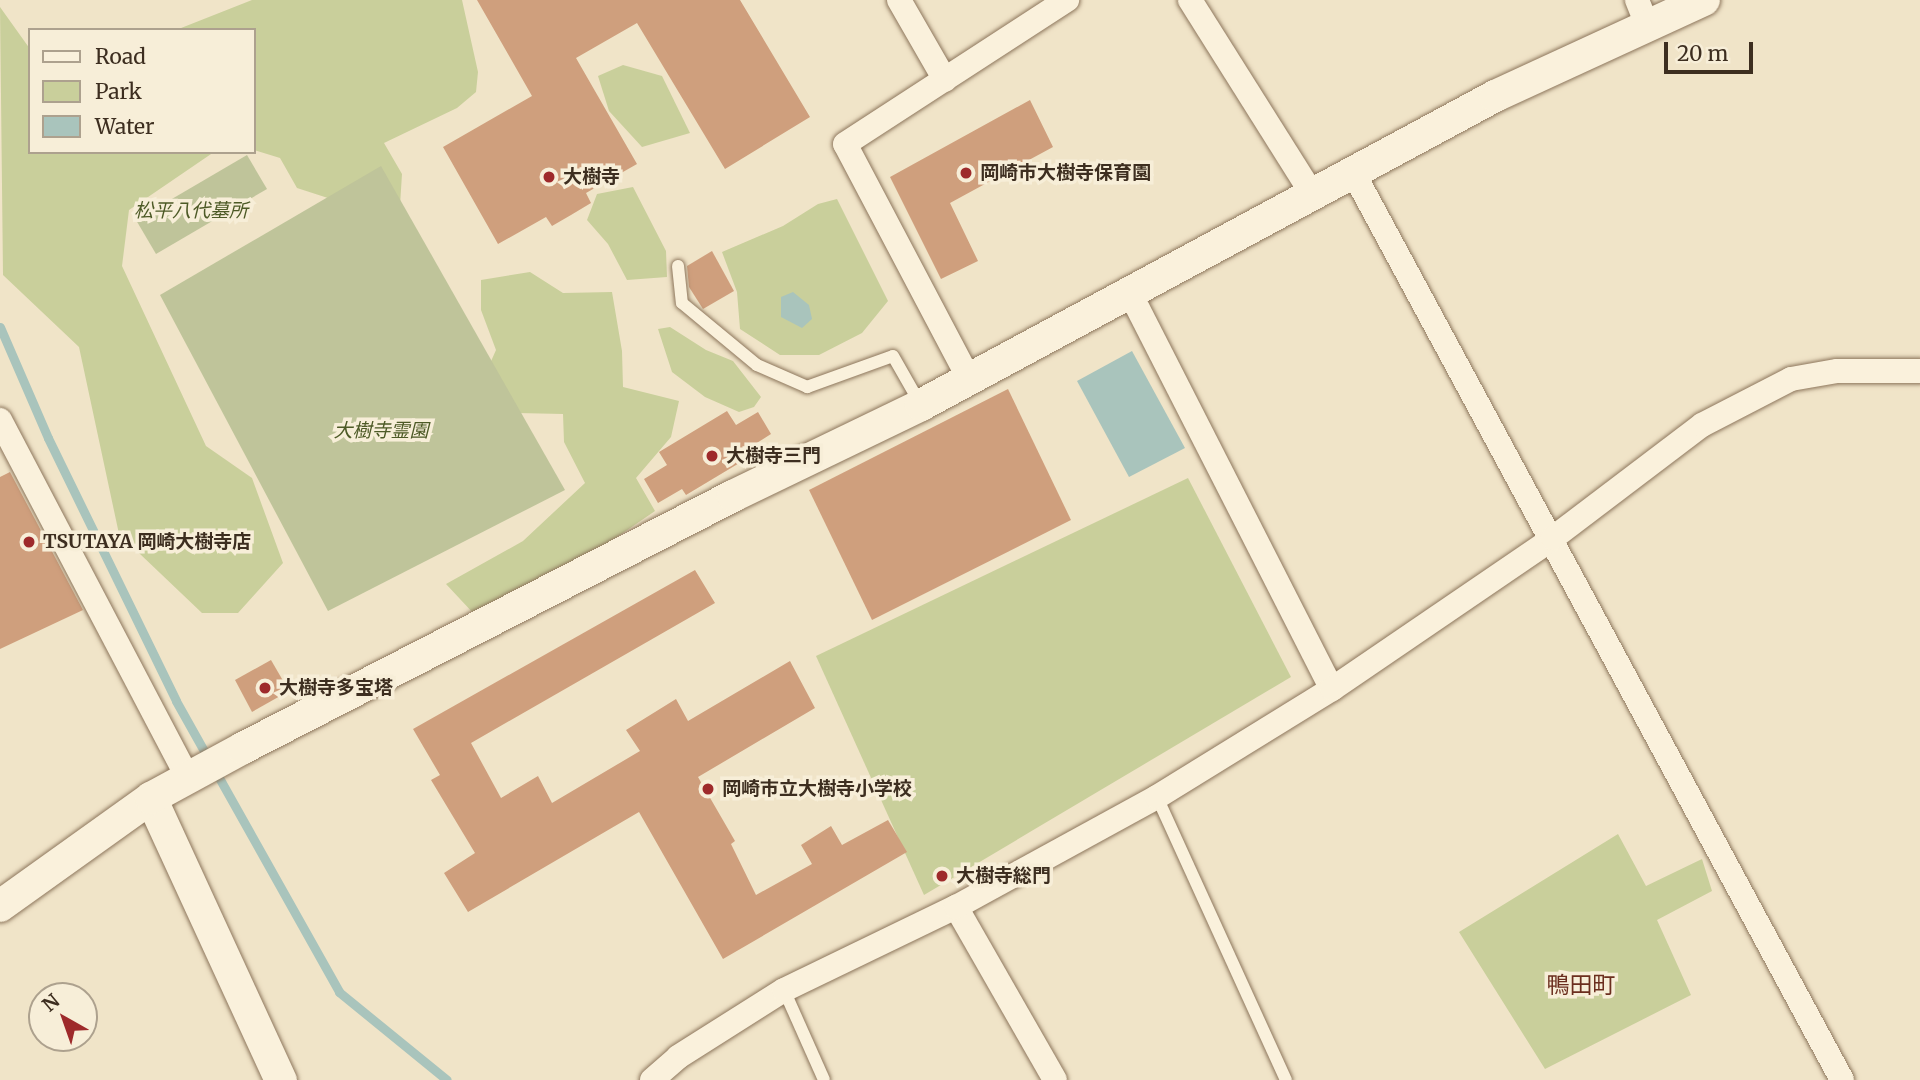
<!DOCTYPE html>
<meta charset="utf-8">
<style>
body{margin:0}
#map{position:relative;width:1920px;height:1080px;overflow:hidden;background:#f0e4c8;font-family:Merriweather,"Noto Sans JP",serif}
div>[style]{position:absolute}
.green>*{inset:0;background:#c9cf9b}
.cemetery>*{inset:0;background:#bfc49a}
.water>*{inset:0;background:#a9c4bc}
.stream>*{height:9px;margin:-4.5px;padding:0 4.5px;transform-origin:4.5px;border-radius:4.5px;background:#a9c4bc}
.building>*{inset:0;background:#cf9f7d}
.roads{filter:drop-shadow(0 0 2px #8d765c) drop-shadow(0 0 2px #8d765c)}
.service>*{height:12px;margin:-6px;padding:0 6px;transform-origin:6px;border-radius:6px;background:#faf1dc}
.minor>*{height:24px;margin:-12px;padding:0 12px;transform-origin:12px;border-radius:12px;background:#faf1dc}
.tertiary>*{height:32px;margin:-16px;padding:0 16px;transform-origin:16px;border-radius:16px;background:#faf1dc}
.dots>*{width:19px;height:19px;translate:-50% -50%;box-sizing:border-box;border:4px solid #f7eed8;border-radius:50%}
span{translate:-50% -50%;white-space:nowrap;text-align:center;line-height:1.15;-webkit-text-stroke:7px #f7eed8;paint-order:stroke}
.poi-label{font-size:19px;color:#3d2e20;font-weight:700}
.left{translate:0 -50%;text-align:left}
.park-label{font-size:19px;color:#4d5a26;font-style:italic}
.quarter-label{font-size:23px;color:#6b2e1e}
.legend{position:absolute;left:28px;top:28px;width:228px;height:126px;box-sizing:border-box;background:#f7eed8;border:2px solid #ada18e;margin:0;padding:9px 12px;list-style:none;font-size:21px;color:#3d2e20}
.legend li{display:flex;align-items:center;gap:14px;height:35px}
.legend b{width:35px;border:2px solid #ada18e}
.north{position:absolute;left:28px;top:982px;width:70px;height:70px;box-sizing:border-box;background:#f7eed8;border:2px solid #ada18e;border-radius:50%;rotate:320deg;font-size:19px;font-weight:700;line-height:28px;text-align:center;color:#3d2e20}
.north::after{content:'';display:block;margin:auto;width:24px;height:32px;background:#9e2a2b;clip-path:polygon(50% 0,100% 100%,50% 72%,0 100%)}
.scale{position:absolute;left:1664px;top:42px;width:89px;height:32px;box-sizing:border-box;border:4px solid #3d2e20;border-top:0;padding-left:9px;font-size:21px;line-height:24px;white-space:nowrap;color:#3d2e20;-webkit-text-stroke:5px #f7eed8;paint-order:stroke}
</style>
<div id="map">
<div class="green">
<div style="clip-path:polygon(252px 0,462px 0,478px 72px,476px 92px,457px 108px,384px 143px,402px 174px,399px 221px,297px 188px,280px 158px,254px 150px,254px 30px,176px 30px)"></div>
<div style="clip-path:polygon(0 7px,30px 49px,30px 152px,214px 152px,129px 210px,122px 266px,206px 446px,252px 478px,283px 563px,238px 613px,202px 613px,119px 534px,79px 347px,3px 275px)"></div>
<div style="clip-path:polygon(623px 65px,662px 76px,690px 133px,642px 147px,609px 111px,598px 76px)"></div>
<div style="clip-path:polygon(633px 187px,666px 251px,667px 277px,627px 280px,608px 244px,587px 220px,597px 194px)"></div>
<div style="clip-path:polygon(837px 199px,888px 301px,862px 333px,819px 355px,780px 355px,740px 329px,737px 292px,722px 252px,783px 226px,818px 204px)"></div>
<div style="clip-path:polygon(530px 272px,563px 293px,612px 292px,622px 351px,623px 387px,679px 401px,671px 437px,636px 478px,655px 511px,585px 559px,474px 614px,446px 584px,523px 541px,585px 483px,564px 442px,563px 414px,517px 413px,480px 386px,496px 350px,481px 310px,481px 280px)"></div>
<div style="clip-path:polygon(670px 327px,706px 350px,733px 361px,761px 397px,754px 407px,739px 412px,705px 397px,672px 372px,658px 329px)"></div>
<div style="clip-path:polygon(1188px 478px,1291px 677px,924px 895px,816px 656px)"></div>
<div style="clip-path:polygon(1618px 834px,1646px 886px,1702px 859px,1712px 891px,1657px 920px,1691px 995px,1545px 1069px,1459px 932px)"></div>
</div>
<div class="cemetery">
<div style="clip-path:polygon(247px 155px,267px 189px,156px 254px,136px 220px)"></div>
<div style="clip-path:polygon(381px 166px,565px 490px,328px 611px,160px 295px)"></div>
</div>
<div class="water">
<div style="clip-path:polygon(793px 292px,809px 305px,812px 319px,802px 328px,781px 317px,781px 297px)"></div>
<div style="clip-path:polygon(1132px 351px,1185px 448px,1129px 477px,1077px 381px)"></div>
</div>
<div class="stream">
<div style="left:0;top:327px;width:121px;rotate:66.6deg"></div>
<div style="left:48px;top:438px;width:292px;rotate:64deg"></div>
<div style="left:176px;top:701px;width:334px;rotate:60.7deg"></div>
<div style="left:339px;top:992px;width:139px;rotate:39.2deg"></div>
</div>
<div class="building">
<div style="clip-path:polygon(477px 0,740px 0,810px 117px,725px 169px,637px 23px,576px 58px,637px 164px,586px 193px,591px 203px,571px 215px,552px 226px,546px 217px,498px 244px,443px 147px,532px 96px)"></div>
<div style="clip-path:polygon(1030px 100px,1053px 147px,950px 203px,978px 261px,941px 279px,890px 177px)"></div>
<div style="clip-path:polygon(712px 251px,734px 291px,703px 309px,689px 287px,687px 266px)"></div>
<div style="clip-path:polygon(1008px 389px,1071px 520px,872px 620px,809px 490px)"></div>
<div style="clip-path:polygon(727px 411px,736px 425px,758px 412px,771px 434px,747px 449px,751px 456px,686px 495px,682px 489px,658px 503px,644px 479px,667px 465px,659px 452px)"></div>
<div style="clip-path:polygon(10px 472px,83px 610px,0 649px,0 477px)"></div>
<div style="clip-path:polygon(695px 570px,715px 603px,471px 743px,501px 798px,538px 776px,552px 803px,640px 751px,626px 730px,676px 699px,688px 721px,790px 661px,815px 708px,698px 777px,735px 841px,731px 844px,756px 895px,812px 864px,801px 845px,831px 826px,842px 845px,888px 820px,907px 852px,723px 959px,639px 812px,468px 912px,444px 873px,475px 853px,431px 780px,440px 775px,413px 729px)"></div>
<div style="clip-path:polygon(271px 660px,289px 691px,252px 712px,235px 680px)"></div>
</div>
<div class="roads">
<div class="service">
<div style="left:678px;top:266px;width:37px;rotate:84deg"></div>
<div style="left:682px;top:303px;width:97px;rotate:39.6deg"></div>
<div style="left:757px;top:365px;width:55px;rotate:23.7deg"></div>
<div style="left:807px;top:387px;width:91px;rotate:-19.8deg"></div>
<div style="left:893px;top:356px;width:56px;rotate:60.3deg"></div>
<div style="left:1157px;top:797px;width:311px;rotate:65.5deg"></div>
<div style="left:784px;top:990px;width:98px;rotate:66deg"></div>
</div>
<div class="minor">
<div style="left:899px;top:0;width:92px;rotate:60.1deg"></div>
<div style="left:1190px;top:0;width:227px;rotate:57.8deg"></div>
<div style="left:1637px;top:0;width:27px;rotate:68deg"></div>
<div style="left:1354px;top:174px;width:1029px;rotate:61.69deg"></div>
<div style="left:1131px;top:295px;width:442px;rotate:63deg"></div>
<div style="left:968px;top:377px;width:263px;rotate:-117.8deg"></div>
<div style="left:845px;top:144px;width:265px;rotate:-33deg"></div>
<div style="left:0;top:420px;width:404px;rotate:62.3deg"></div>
<div style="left:956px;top:907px;width:199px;rotate:60.2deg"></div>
<div style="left:652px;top:1080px;width:35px;rotate:-41deg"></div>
<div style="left:678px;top:1057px;width:125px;rotate:-32.3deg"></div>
<div style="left:784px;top:990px;width:191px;rotate:-25.8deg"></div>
<div style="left:956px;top:907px;width:229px;rotate:-28.7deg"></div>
<div style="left:1157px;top:797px;width:206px;rotate:-31.7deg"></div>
<div style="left:1332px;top:689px;width:268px;rotate:-34.3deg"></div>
<div style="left:1553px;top:538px;width:187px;rotate:-37.2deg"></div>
<div style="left:1702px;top:425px;width:100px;rotate:-27.3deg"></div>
<div style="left:1791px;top:379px;width:47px;rotate:-9.9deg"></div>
<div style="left:1837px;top:371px;width:83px"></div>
</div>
<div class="tertiary">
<div style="left:151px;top:798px;width:311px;rotate:65.3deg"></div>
<div style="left:0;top:906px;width:186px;rotate:-35.6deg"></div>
<div style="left:151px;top:798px;width:105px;rotate:-28.5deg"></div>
<div style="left:243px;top:748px;width:551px;rotate:-27.22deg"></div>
<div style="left:733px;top:496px;width:209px;rotate:-25.8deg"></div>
<div style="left:921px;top:405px;width:652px;rotate:-28.29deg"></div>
<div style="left:1495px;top:96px;width:230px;rotate:-24.7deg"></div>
</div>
</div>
<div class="dots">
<div style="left:966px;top:173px;background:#9e2a2b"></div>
<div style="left:549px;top:177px;background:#9e2a2b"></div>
<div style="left:712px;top:456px;background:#9e2a2b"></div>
<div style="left:29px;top:542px;background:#9e2a2b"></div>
<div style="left:265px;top:688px;background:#9e2a2b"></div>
<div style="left:708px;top:789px;background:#9e2a2b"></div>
<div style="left:942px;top:876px;background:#9e2a2b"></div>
</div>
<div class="poi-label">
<span class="left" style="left:980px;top:173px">岡崎市大樹寺保育園</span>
<span class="left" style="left:563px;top:177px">大樹寺</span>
<span class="left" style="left:726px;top:456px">大樹寺三門</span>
<span class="left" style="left:43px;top:542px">TSUTAYA 岡崎大樹寺店</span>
<span class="left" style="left:279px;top:688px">大樹寺多宝塔</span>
<span class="left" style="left:722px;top:789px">岡崎市立大樹寺小学校</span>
<span class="left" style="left:956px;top:876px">大樹寺総門</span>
</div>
<div class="park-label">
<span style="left:191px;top:211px">松平八代墓所</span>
<span style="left:381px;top:431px">大樹寺霊園</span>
</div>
<div class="quarter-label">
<span style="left:1581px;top:985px">鴨田町</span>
</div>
<ul class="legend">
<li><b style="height:9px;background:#faf1dc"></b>Road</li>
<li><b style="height:19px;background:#c9cf9b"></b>Park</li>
<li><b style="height:19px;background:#a9c4bc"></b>Water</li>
</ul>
<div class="north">N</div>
<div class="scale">20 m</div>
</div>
